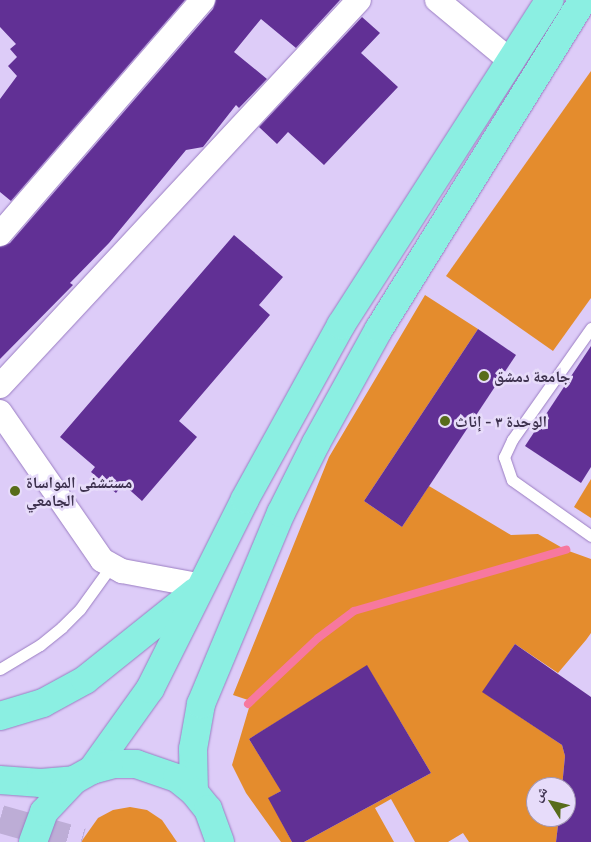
<!DOCTYPE html>
<meta charset="utf-8">
<style>
body{margin:0}
#map{position:relative;width:591px;height:842px;overflow:hidden;background:#ddccf8;font-family:"Exo 2","Noto Naskh Arabic",sans-serif}
div>[style]{position:absolute}
.green>*{inset:0;background:#e48c2d}
.stream>*{height:8px;margin:-4px;padding:0 4px;transform-origin:4px;border-radius:4px;background:#f7789f}
.building>*{inset:0;background:#613095}
.primary-tunnel>*{height:28px;margin-top:-14px;transform-origin:0;background:repeating-linear-gradient(90deg,#bdadd6 0 28px,transparent 0 42px)}
.roads{filter:drop-shadow(0 0 1px #9a7dc2) drop-shadow(0 0 1px #9a7dc2)}
.service>*{height:11px;margin:-5.5px;padding:0 5.5px;transform-origin:5.5px;border-radius:5.5px;background:#fff}
.minor>*{height:24px;margin:-12px;padding:0 12px;transform-origin:12px;border-radius:12px;background:#fff}
.primary>*{height:28px;margin:-14px;padding:0 14px;transform-origin:14px;border-radius:14px;background:#8befe2}
.dots>*{width:14px;height:14px;translate:-50% -50%;box-sizing:border-box;border:2px solid #e7dcfa;border-radius:50%}
span{translate:-50% -50%;white-space:nowrap;text-align:center;line-height:1.15;-webkit-text-stroke:5px #e7dcfa;paint-order:stroke}
.poi-label{font-size:16px;color:#3e324f;font-weight:700}
.left{translate:0 -50%;text-align:left}
.north{position:absolute;left:526px;top:777px;width:50px;height:50px;box-sizing:border-box;background:#e7dcfa;border:1px solid #a398b6;border-radius:50%;rotate:306deg;font-size:14px;font-weight:700;line-height:20px;text-align:center;color:#3e324f}
.north::after{content:'';display:block;margin:auto;width:18px;height:22px;background:#586c1a;clip-path:polygon(50% 0,100% 100%,50% 72%,0 100%)}
</style>
<div id="map">
<div class="green">
<div style="clip-path:polygon(591px 71px,591px 298px,553px 351px,446px 276px)"></div>
<div style="clip-path:polygon(evenodd,425px 295px,478px 329px,364px 501px,402px 527px,429px 486px,511px 535px,538px 534px,566px 550px,591px 559px,591px 633px,586px 640px,558px 673px,515px 644px,483px 692px,562px 745px,565px 756px,562px 787px,536px 787px,536px 817px,559px 817px,556px 842px,469px 842px,463px 833px,448px 842px,415px 842px,391px 799px,375px 808px,394px 842px,304px 842px,431px 773px,400px 721px,269px 798px,292px 842px,281px 842px,246px 793px,232px 765px,251px 701px,233px 695px,329px 457px,425px 295px,367px 666px,391px 706px,274px 779px,249px 739px,367px 666px)"></div>
<div style="clip-path:polygon(591px 479px,591px 518px,574px 507px)"></div>
<div style="clip-path:polygon(130px 807px,147px 810px,162px 820px,177px 842px,81px 842px,98px 818px,113px 810px)"></div>
</div>
<div class="stream">
<div style="left:248px;top:704px;width:96px;rotate:-43.3deg"></div>
<div style="left:318px;top:638px;width:45px;rotate:-36.9deg"></div>
<div style="left:354px;top:611px;width:221px;rotate:-16.1deg"></div>
</div>
<div class="building">
<div style="clip-path:polygon(0 0,185px 0,11px 201px,0 192px,0 99px,17px 76px,8px 66px,17px 57px,10px 49px,16px 44px,0 27px)"></div>
<div style="clip-path:polygon(216px 0,340px 0,296px 48px,261px 19px,234px 52px,267px 79px,239px 108px,236px 105px,203px 147px,186px 150px,109px 243px,70px 283px,73px 285px,0 359px,0 247px,10px 243px,213px 9px)"></div>
<div style="clip-path:polygon(362px 17px,380px 33px,361px 53px,398px 87px,324px 165px,288px 132px,277px 144px,259px 127px)"></div>
<div style="clip-path:polygon(234px 235px,283px 277px,259px 305px,270px 315px,179px 421px,197px 437px,142px 501px,123px 484px,116px 493px,91px 472px,95px 467px,60px 437px)"></div>
<div style="clip-path:polygon(478px 329px,516px 355px,402px 527px,364px 501px)"></div>
<div style="clip-path:polygon(591px 346px,591px 467px,581px 483px,525px 446px)"></div>
<div style="clip-path:polygon(515px 644px,591px 697px,591px 842px,556px 842px,559px 817px,566px 817px,566px 787px,562px 787px,565px 756px,562px 745px,482px 692px)"></div>
<div style="clip-path:polygon(367px 665px,431px 773px,304px 842px,292px 842px,268px 798px,281px 791px,249px 739px)"></div>
</div>
<div class="primary-tunnel">
<div style="left:0;top:819px;width:85px;rotate:15.7deg"></div>
</div>
<div class="roads">
<div class="service">
<div style="left:591px;top:328px;width:137px;rotate:125.2deg"></div>
<div style="left:512px;top:440px;width:19px;rotate:115deg"></div>
<div style="left:504px;top:457px;width:24px;rotate:71deg"></div>
<div style="left:512px;top:480px;width:97px;rotate:35.3deg"></div>
<div style="left:0;top:669px;width:47px;rotate:-31deg"></div>
<div style="left:40px;top:645px;width:28px;rotate:-39deg"></div>
<div style="left:62px;top:627px;width:25px;rotate:-45deg"></div>
<div style="left:80px;top:609px;width:53px;rotate:-54.2deg"></div>
</div>
<div class="minor">
<div style="left:437px;top:0;width:97px;rotate:39.6deg"></div>
<div style="left:0;top:234px;width:310px;rotate:-49.1deg"></div>
<div style="left:0;top:386px;width:527px;rotate:-47.08deg"></div>
<div style="left:0;top:412px;width:180px;rotate:55.4deg"></div>
<div style="left:102px;top:560px;width:23px;rotate:29deg"></div>
<div style="left:122px;top:571px;width:81px;rotate:10.6deg"></div>
</div>
<div class="primary">
<div style="left:0;top:716px;width:45px;rotate:-16.8deg"></div>
<div style="left:43px;top:703px;width:48px;rotate:-28.7deg"></div>
<div style="left:85px;top:680px;width:141px;rotate:-38.7deg"></div>
<div style="left:92px;top:770px;width:100px;rotate:-54.4deg"></div>
<div style="left:150px;top:689px;width:212px;rotate:-63.4deg"></div>
<div style="left:245px;top:499px;width:199px;rotate:-61.1deg"></div>
<div style="left:341px;top:325px;width:386px;rotate:-57.3deg"></div>
<div style="left:0;top:780px;width:41px;rotate:4.2deg"></div>
<div style="left:41px;top:783px;width:33px;rotate:-5deg"></div>
<div style="left:194px;top:792px;width:43px;rotate:-91.3deg"></div>
<div style="left:193px;top:749px;width:46px;rotate:-79.9deg"></div>
<div style="left:201px;top:704px;width:207px;rotate:-67.3deg"></div>
<div style="left:281px;top:513px;width:78px;rotate:-63.4deg"></div>
<div style="left:316px;top:443px;width:130px;rotate:-61.1deg"></div>
<div style="left:379px;top:329px;width:387px;rotate:-58.2deg"></div>
<div style="left:33px;top:842px;width:32px;rotate:-70deg"></div>
<div style="left:44px;top:812px;width:44px;rotate:-46.8deg"></div>
<div style="left:74px;top:780px;width:21px;rotate:-29deg"></div>
<div style="left:92px;top:770px;width:23px;rotate:-15deg"></div>
<div style="left:114px;top:764px;width:22px"></div>
<div style="left:136px;top:764px;width:43px;rotate:18.9deg"></div>
<div style="left:177px;top:778px;width:22px;rotate:39deg"></div>
<div style="left:194px;top:792px;width:22px;rotate:51deg"></div>
<div style="left:208px;top:809px;width:35px;rotate:70deg"></div>
</div>
</div>
<div class="dots">
<div style="left:484px;top:376px;background:#586c1a"></div>
<div style="left:445px;top:421px;background:#586c1a"></div>
<div style="left:15px;top:491px;background:#586c1a"></div>
</div>
<div class="poi-label">
<span class="left" style="left:494px;top:376px">جامعة دمشق</span>
<span class="left" style="left:455px;top:421px">الوحدة ٣ - إناث</span>
<span class="left" style="left:26px;top:491px">مستشفى المواساة<br>الجامعي</span>
</div>
<div class="north">ش</div>
</div>
